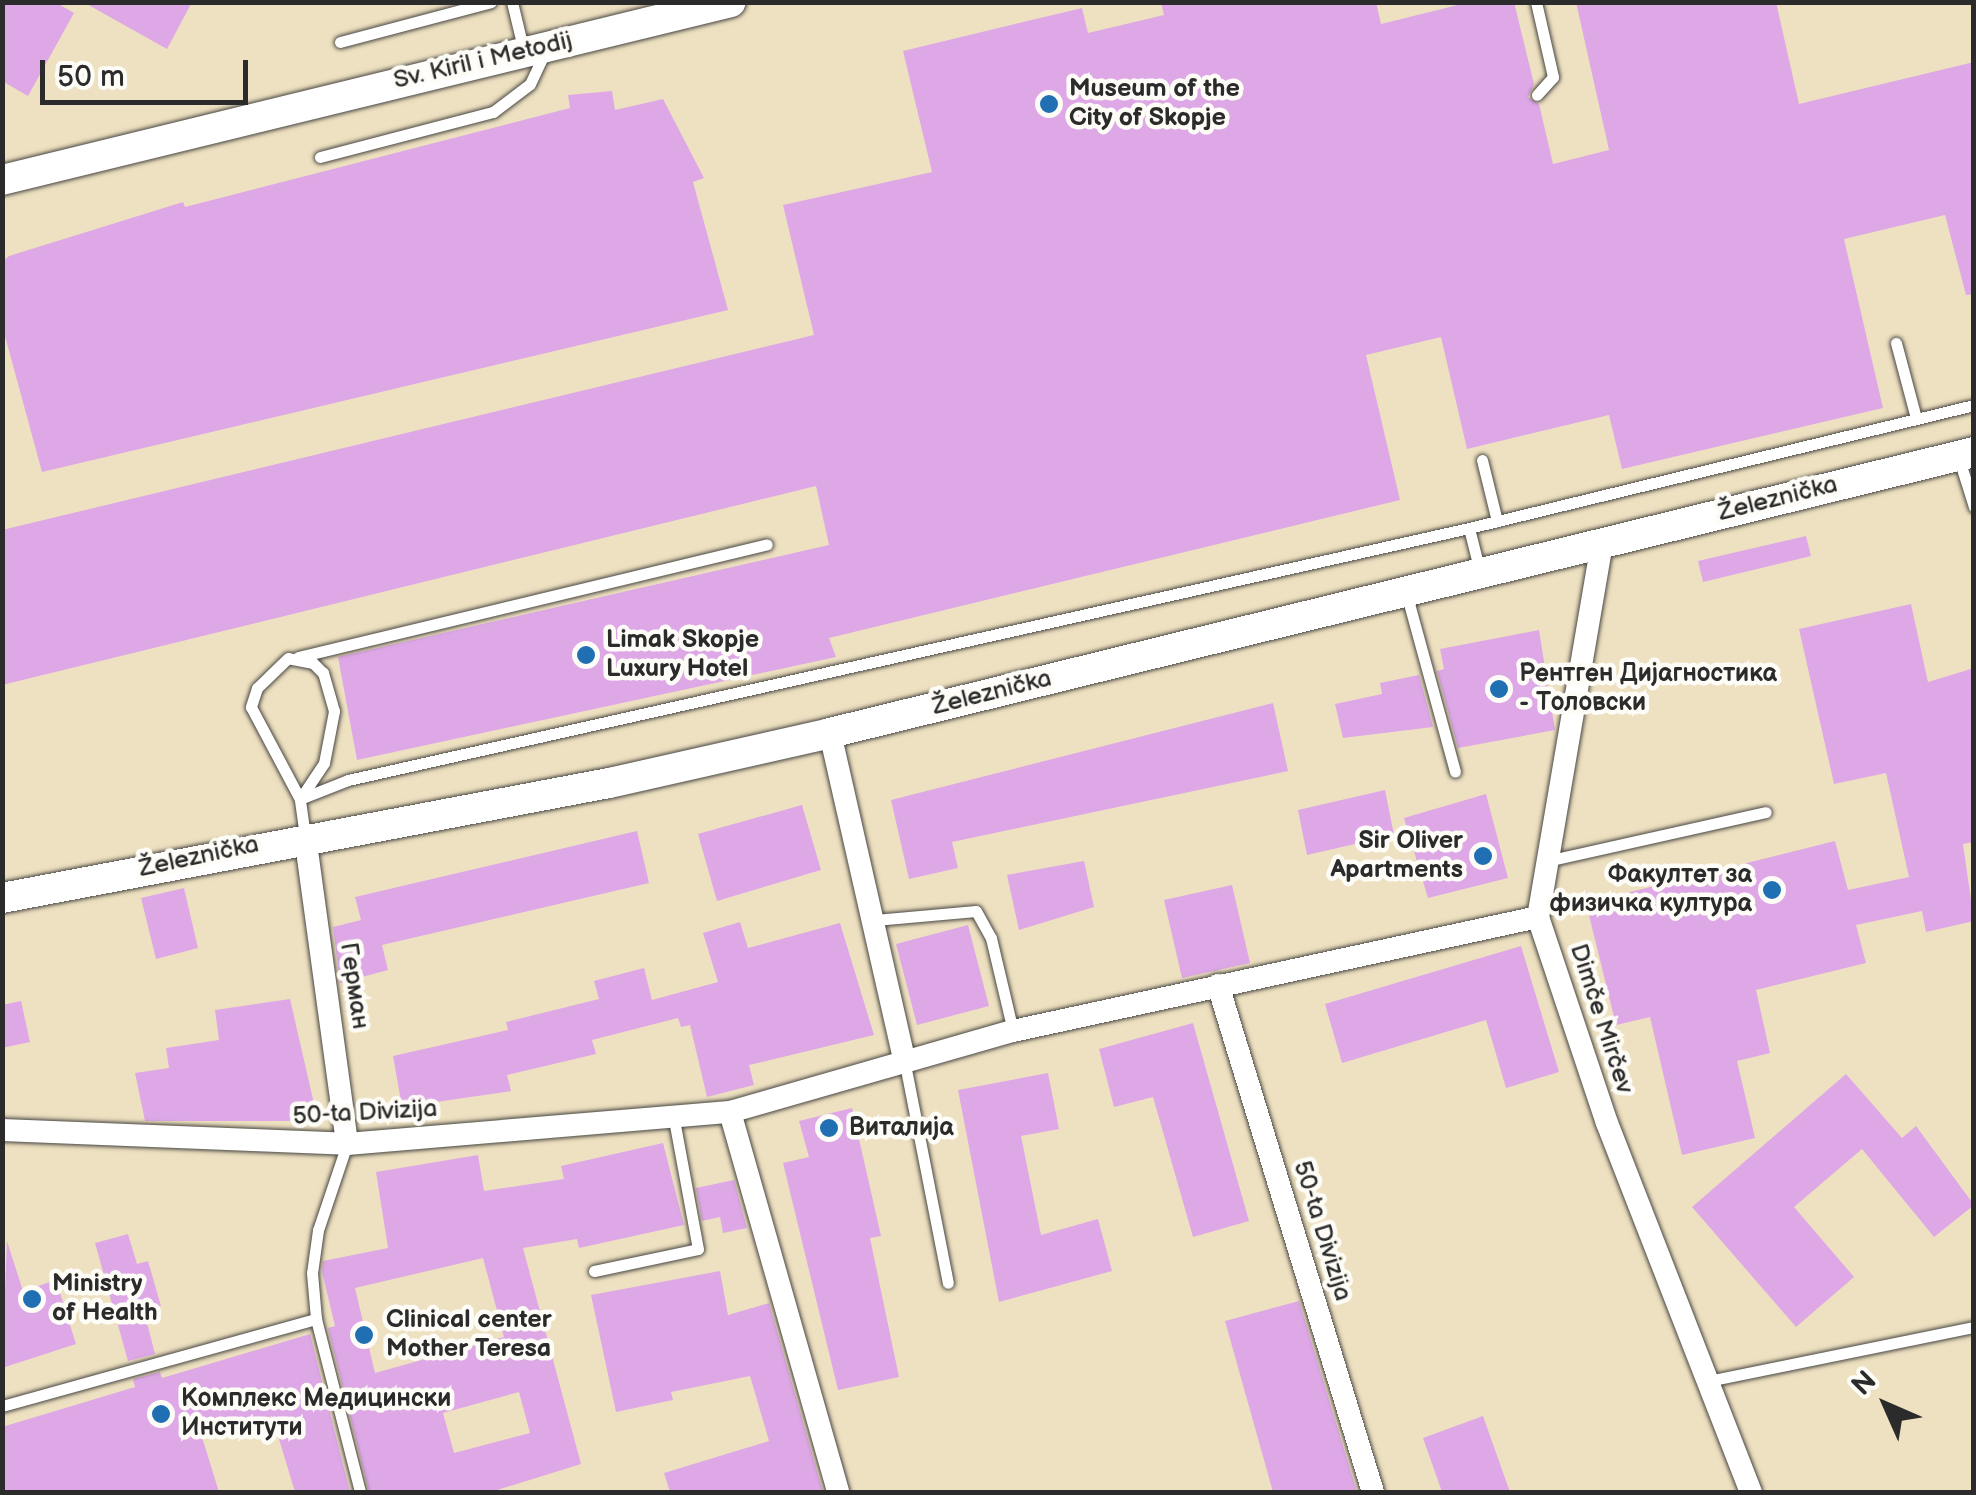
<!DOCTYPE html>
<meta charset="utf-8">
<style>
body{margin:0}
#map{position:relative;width:1976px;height:1495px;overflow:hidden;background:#eee1c1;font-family:"Balsamiq Sans",sans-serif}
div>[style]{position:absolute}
.building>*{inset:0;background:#dea8e7}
.roads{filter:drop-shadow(0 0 2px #484642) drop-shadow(0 0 2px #484642)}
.service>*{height:11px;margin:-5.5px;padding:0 5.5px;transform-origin:5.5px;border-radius:5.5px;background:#fff}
.minor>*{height:22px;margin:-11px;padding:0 11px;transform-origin:11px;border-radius:11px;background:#fff}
.tertiary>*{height:30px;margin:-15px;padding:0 15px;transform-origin:15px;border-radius:15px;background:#fff}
.dots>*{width:28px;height:28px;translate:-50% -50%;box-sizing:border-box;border:5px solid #fdfcf7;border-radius:50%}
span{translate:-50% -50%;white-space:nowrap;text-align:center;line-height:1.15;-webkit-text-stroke:9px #fdfcf7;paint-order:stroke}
.street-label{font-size:25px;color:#2b2b2b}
.poi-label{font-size:25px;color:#2b2b2b;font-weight:700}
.left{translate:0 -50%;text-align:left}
.right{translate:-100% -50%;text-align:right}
.frame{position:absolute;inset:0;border:5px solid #2b2b2b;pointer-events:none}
.north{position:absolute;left:1836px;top:1355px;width:100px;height:100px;-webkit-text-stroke:8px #fdfcf7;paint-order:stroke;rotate:315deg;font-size:28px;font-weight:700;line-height:40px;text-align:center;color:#2b2b2b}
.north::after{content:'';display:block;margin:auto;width:35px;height:45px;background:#2b2b2b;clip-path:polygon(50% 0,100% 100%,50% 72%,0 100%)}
.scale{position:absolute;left:40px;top:60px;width:208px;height:45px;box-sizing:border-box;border:5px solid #2b2b2b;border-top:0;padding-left:12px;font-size:30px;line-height:35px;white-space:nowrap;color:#2b2b2b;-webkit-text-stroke:8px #fdfcf7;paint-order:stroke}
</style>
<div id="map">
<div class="building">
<div style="clip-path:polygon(2px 2px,55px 2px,74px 13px,28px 96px,2px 81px)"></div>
<div style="clip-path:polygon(83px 2px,192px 2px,167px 49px)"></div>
<div style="clip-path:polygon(1161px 2px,1376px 2px,1381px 24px,1470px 2px,1514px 2px,1534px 84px,1528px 97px,1539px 104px,1553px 164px,1609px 150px,1576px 2px,1776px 2px,1799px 104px,1974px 62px,1974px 294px,1966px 295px,1945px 215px,1844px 239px,1883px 408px,1622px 469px,1609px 415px,1467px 449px,1441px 337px,1366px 355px,1400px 500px,829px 638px,836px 657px,357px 760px,338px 657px,829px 545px,816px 486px,2px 685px,2px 530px,814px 335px,783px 205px,932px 172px,903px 51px,1082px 8px,1088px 33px,1164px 15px)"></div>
<div style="clip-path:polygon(612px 91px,615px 110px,663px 99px,704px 178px,693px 182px,728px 310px,42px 472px,2px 325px,2px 262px,9px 256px,183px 202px,185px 207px,570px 108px,568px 95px)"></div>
<div style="clip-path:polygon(1806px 536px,1811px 556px,1703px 582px,1698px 561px)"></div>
<div style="clip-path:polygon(1911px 604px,1928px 682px,1974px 668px,1974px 842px,1963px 844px,1974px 921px,1926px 932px,1922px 911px,1856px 925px,1866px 963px,1756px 990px,1770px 1053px,1737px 1061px,1755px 1138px,1682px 1155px,1650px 1017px,1616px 1025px,1586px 903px,1835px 841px,1848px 890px,1909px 877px,1886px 773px,1834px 784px,1799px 629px)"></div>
<div style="clip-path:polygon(1539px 630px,1555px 730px,1458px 748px,1437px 671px,1444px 669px,1440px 649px)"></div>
<div style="clip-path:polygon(1419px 675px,1433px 727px,1343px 738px,1335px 704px,1382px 694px,1380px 683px)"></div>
<div style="clip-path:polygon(1273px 703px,1288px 771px,952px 842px,958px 868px,909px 879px,891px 800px)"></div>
<div style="clip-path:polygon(1385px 790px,1394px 835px,1307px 855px,1298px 810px)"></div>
<div style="clip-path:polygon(1486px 794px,1508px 878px,1428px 898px,1404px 818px)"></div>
<div style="clip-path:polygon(802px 805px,821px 870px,717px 901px,698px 834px)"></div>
<div style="clip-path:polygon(637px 831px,649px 883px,382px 945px,388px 970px,340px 983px,333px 927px,361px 920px,355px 897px)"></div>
<div style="clip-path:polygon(1084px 861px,1094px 907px,1019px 930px,1007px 875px)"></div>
<div style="clip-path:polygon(1232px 885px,1250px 963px,1182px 978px,1164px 900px)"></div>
<div style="clip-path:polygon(184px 888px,198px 948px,156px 959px,141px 898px)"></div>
<div style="clip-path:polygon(740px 922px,748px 948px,840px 923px,874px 1035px,749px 1065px,754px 1085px,707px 1097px,690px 1025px,681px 1027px,678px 1018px,592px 1040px,596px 1054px,507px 1075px,511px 1091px,402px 1107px,393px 1056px,508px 1030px,506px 1022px,599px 999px,594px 981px,644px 968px,652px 1000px,718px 982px,703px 933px)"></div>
<div style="clip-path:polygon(968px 925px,989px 1006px,917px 1025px,896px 944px)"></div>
<div style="clip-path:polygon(1521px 946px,1559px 1072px,1506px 1088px,1486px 1020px,1342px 1063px,1325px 1004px)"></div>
<div style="clip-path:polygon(290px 999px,318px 1121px,145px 1121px,135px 1073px,169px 1068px,166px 1048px,219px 1040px,215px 1010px)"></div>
<div style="clip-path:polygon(21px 1001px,30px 1042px,2px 1048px,2px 1005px)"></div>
<div style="clip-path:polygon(1193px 1023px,1249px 1221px,1193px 1237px,1153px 1097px,1114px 1107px,1099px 1049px)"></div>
<div style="clip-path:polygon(1048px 1073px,1059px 1129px,1021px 1136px,1041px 1235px,1098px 1219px,1112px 1271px,999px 1302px,958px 1090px)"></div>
<div style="clip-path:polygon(1846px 1074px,1902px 1138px,1916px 1126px,1974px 1205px,1934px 1237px,1862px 1149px,1794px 1207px,1854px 1277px,1796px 1327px,1692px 1207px)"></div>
<div style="clip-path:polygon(852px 1108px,881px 1236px,870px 1238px,899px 1377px,838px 1390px,783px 1163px,809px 1157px,799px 1121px)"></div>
<div style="clip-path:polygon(evenodd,663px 1143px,684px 1225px,579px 1248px,577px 1239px,523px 1248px,581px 1464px,491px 1492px,369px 1492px,328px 1328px,335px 1326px,322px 1272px,323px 1261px,388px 1248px,376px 1172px,478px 1155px,484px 1191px,564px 1179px,561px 1166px,663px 1143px,483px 1258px,504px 1337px,375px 1373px,355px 1288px,483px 1258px,663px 1143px,519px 1392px,530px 1433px,454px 1453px,443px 1413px,519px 1392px)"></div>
<div style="clip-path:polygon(734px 1180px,747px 1228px,723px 1233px,720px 1217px,702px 1221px,696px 1188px)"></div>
<div style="clip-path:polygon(128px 1234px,137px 1264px,148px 1261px,161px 1306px,144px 1311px,155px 1354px,128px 1361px,95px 1243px)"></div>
<div style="clip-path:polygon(7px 1241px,23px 1291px,56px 1280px,76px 1344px,2px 1368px)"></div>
<div style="clip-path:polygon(720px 1271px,728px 1315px,769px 1303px,823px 1492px,670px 1492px,664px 1473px,769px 1441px,750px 1376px,671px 1392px,673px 1400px,616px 1412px,591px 1295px)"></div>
<div style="clip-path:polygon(1299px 1301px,1357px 1492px,1273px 1492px,1225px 1321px)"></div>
<div style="clip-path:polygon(310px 1334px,350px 1492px,295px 1492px,272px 1416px,202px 1437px,219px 1492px,2px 1492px,2px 1427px,135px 1387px,133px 1379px,160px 1372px,162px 1378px)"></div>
<div style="clip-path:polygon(1483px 1416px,1510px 1492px,1442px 1492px,1423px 1438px)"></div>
</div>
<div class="roads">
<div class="service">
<div style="left:512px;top:2px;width:51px;rotate:76.5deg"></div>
<div style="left:1536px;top:2px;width:77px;rotate:77.2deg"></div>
<div style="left:1553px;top:77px;width:24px;rotate:132deg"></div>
<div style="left:340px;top:42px;width:156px;rotate:-14.8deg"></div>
<div style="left:320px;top:157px;width:179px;rotate:-14.6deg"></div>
<div style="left:493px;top:112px;width:46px;rotate:-37.1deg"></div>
<div style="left:530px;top:84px;width:33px;rotate:-65deg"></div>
<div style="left:1896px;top:343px;width:78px;rotate:75.1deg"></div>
<div style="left:1959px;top:459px;width:50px;rotate:72.6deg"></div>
<div style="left:1482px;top:460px;width:63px;rotate:76.2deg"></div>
<div style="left:1469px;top:528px;width:45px;rotate:76deg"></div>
<div style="left:1407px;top:596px;width:182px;rotate:74.7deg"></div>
<div style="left:298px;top:657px;width:482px;rotate:-13.5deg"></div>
<div style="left:305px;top:836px;width:37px;rotate:-98deg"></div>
<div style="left:300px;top:799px;width:43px;rotate:-56.3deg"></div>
<div style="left:324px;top:763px;width:53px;rotate:-79.1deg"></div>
<div style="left:334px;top:711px;width:40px;rotate:-106deg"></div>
<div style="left:323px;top:673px;width:14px;rotate:-135deg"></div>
<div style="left:313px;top:663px;width:25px;rotate:-169deg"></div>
<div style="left:288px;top:658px;width:43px;rotate:135.9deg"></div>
<div style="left:257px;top:688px;width:20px;rotate:108deg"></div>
<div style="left:251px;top:707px;width:104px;rotate:62deg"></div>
<div style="left:300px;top:799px;width:52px;rotate:-21.6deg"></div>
<div style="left:348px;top:780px;width:1149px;rotate:-12.67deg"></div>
<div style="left:1469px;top:528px;width:520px;rotate:-13.69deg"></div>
<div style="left:1547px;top:861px;width:224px;rotate:-12.6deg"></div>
<div style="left:875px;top:920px;width:101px;rotate:-5.1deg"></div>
<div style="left:976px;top:911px;width:31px;rotate:61deg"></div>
<div style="left:991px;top:938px;width:96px;rotate:76.7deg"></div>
<div style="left:904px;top:1059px;width:228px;rotate:78.9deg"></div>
<div style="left:347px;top:1144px;width:91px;rotate:108.6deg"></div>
<div style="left:318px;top:1230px;width:43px;rotate:97.9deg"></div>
<div style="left:312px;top:1273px;width:46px;rotate:85deg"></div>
<div style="left:316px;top:1319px;width:179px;rotate:75.7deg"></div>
<div style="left:594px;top:1271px;width:106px;rotate:-11.9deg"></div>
<div style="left:698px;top:1249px;width:132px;rotate:-100.5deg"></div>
<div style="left:1708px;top:1381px;width:271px;rotate:-11.5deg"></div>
<div style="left:2px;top:1406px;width:326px;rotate:-15.5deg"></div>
</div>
<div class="minor">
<div style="left:1602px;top:543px;width:379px;rotate:99.7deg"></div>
<div style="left:1538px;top:917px;width:217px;rotate:71.5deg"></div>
<div style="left:1607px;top:1123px;width:396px;rotate:68.7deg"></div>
<div style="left:830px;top:733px;width:334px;rotate:77.2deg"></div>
<div style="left:305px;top:836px;width:311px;rotate:82.2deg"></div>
<div style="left:1218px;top:985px;width:530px;rotate:73deg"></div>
<div style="left:730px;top:1112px;width:395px;rotate:74.1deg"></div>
<div style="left:2px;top:1130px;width:345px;rotate:2.3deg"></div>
<div style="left:347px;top:1144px;width:384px;rotate:-4.8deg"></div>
<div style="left:730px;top:1112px;width:294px;rotate:-16deg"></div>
<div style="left:1013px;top:1031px;width:537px;rotate:-12.25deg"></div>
</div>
<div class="tertiary">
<div style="left:2px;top:180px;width:750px;rotate:-13.72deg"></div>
<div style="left:2px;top:898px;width:618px;rotate:-10.73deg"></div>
<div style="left:609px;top:783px;width:227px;rotate:-12.7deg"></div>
<div style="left:830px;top:733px;width:1178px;rotate:-13.8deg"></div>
</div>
</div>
<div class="dots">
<div style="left:1049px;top:104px;background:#1f6fb2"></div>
<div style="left:586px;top:655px;background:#1f6fb2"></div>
<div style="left:1499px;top:689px;background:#1f6fb2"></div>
<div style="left:1483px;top:856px;background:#1f6fb2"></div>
<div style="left:1772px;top:890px;background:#1f6fb2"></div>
<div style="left:829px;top:1128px;background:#1f6fb2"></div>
<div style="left:32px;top:1299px;background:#1f6fb2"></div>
<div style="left:364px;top:1335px;background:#1f6fb2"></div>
<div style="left:161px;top:1414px;background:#1f6fb2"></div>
</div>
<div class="street-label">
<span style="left:483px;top:61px;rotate:-13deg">Sv. Kiril i Metodij</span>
<span style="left:1778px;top:499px;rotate:-14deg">Železnička</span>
<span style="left:992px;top:693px;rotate:-14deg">Železnička</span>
<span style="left:199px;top:857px;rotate:-12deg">Železnička</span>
<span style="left:354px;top:986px;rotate:82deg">Герман</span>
<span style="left:1601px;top:1019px;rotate:72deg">Dimče Mirčev</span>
<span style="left:365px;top:1113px;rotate:-3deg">50-ta Divizija</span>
<span style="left:1322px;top:1231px;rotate:73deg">50-ta Divizija</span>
</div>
<div class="poi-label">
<span class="left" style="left:1069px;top:104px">Museum of the<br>City of Skopje</span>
<span class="left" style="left:606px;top:655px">Limak Skopje<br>Luxury Hotel</span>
<span class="left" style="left:1519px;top:689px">Рентген Дијагностика<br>- Толовски</span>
<span class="right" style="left:1463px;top:856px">Sir Oliver<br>Apartments</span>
<span class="right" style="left:1752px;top:890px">Факултет за<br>физичка култура</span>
<span class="left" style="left:849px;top:1128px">Виталија</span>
<span class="left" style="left:52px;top:1299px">Ministry<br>of Health</span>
<span class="left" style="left:386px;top:1335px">Clinical center<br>Mother Teresa</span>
<span class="left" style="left:181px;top:1414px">Комплекс Медицински<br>Институти</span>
</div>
<div class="frame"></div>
<div class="north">N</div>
<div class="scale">50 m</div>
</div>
